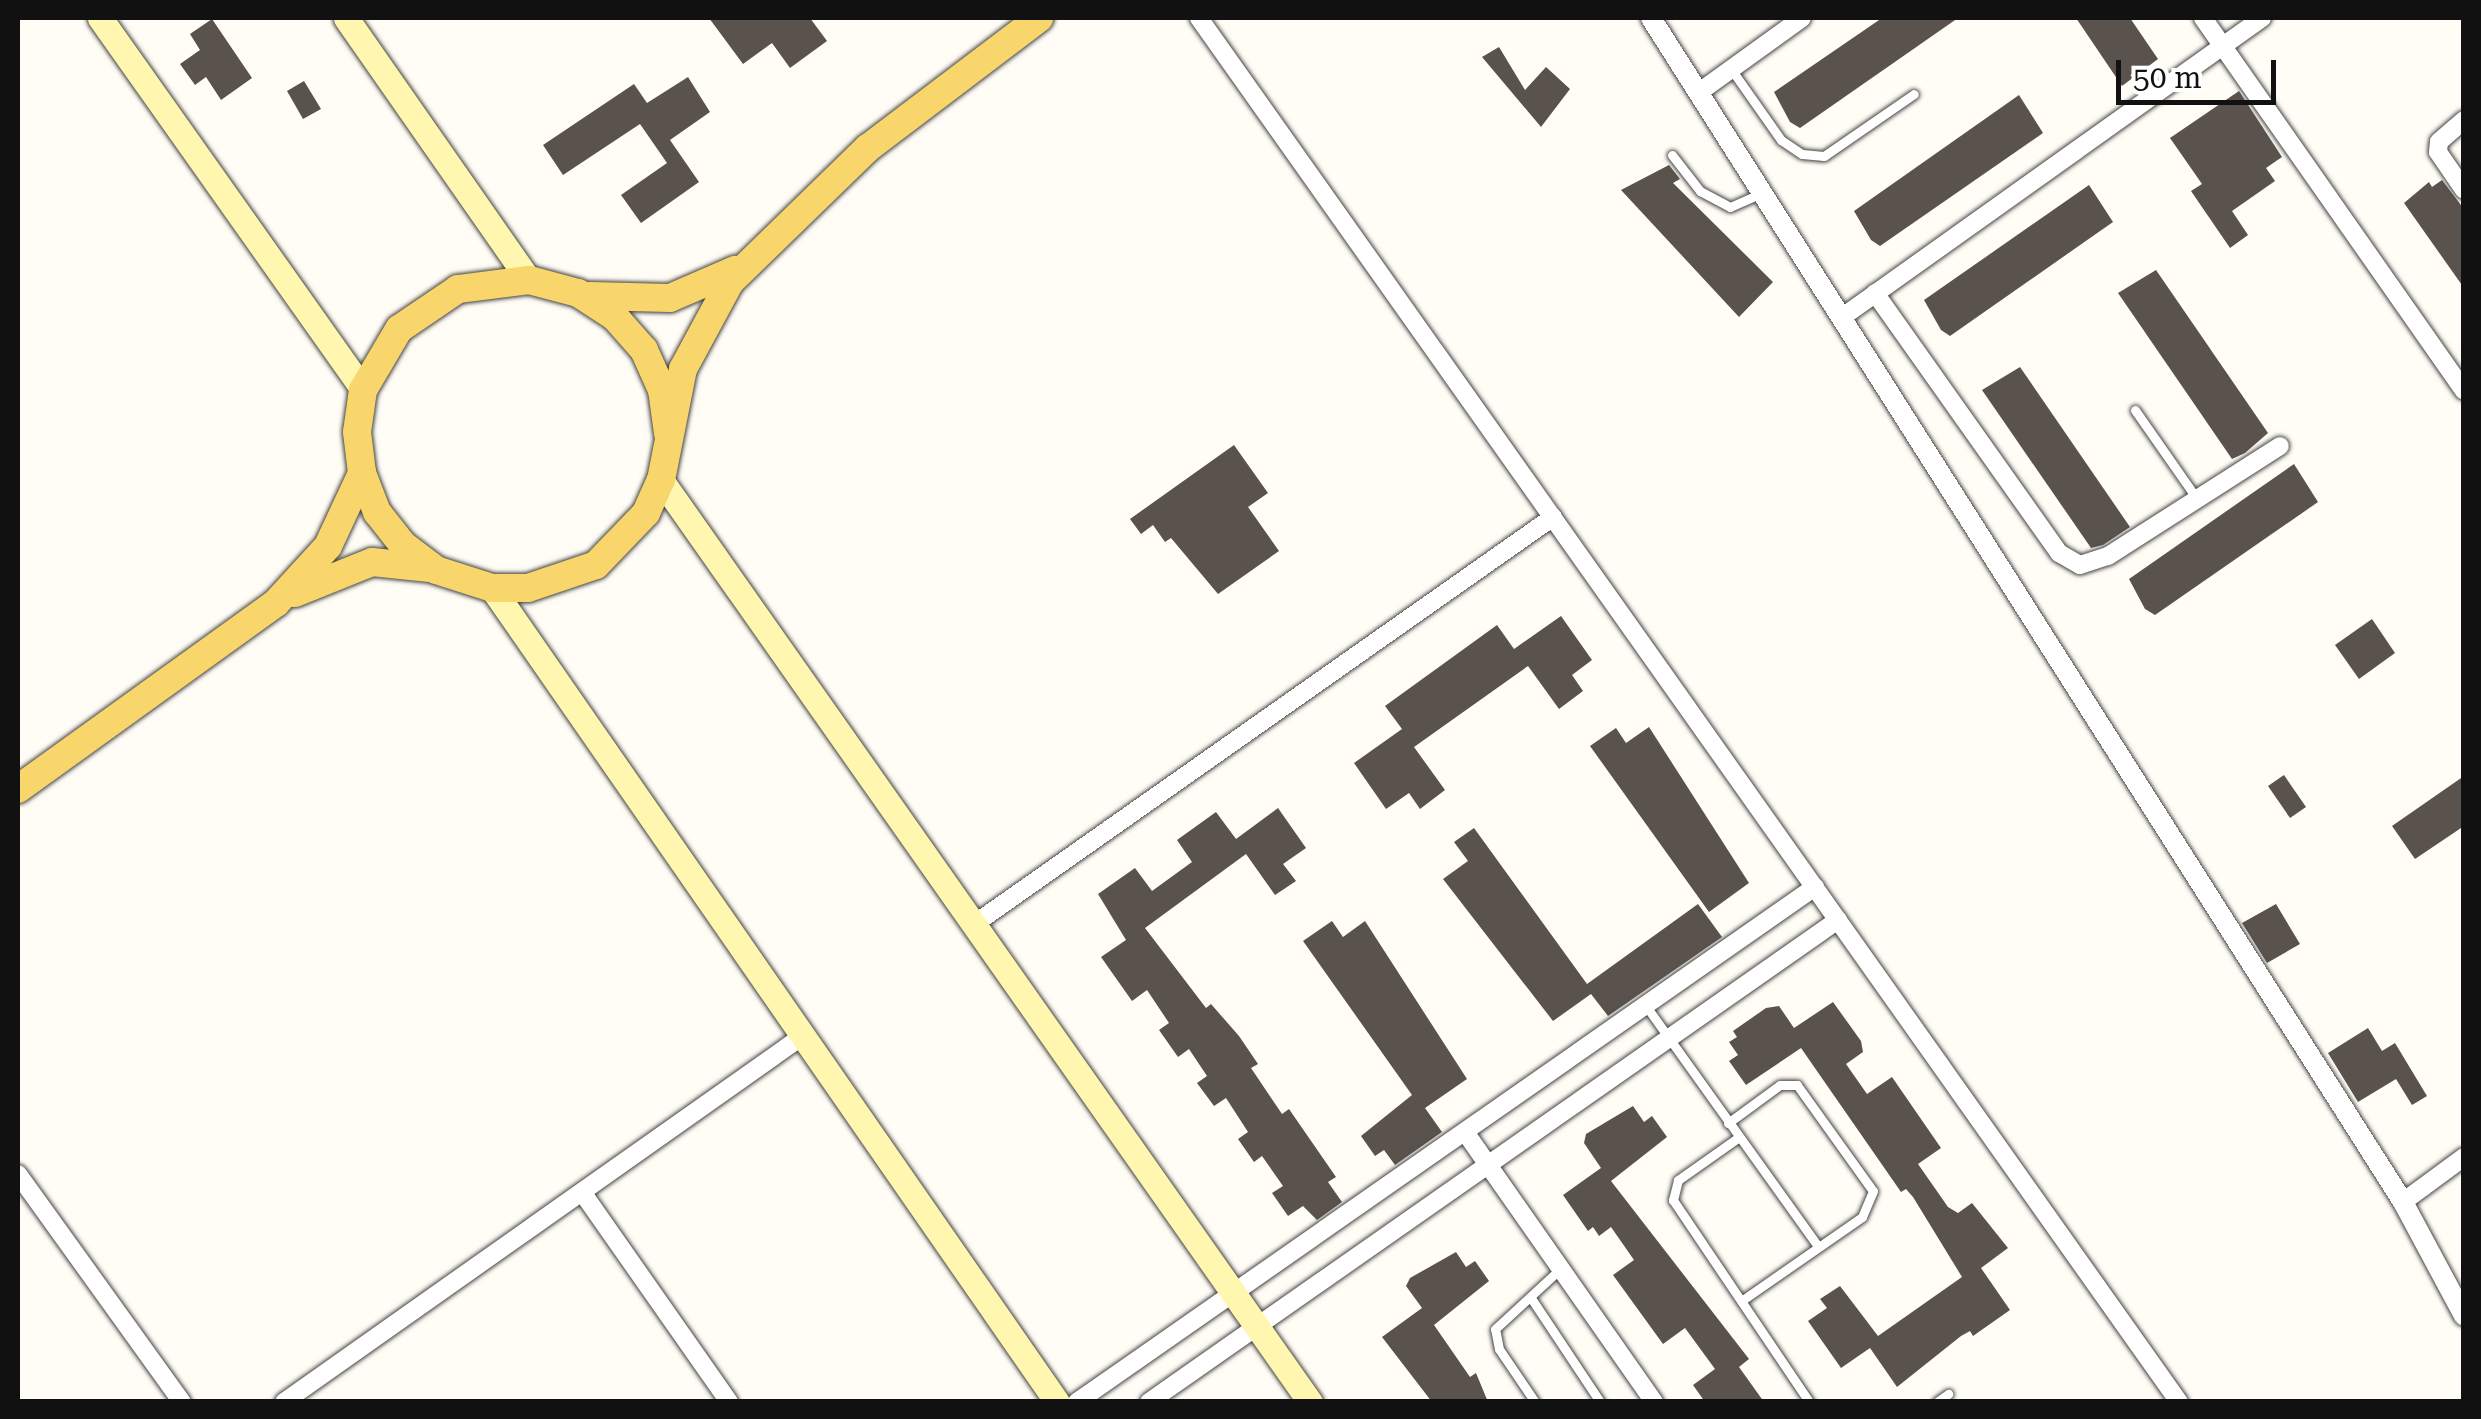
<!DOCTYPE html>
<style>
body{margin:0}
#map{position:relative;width:2481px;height:1419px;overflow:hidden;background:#fffdf5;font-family:"Roboto Serif",serif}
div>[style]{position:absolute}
.building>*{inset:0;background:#5a524d}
.roads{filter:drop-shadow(0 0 2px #444) drop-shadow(0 0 2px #444)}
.service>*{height:9px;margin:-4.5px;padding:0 4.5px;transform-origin:4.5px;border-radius:4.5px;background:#fff}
.minor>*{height:18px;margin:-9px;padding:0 9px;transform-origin:9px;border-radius:9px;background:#fff}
.tertiary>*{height:20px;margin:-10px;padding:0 10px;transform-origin:10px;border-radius:10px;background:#fff}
.secondary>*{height:25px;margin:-12.5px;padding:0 12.5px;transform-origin:12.5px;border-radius:12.5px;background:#fff6b0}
.primary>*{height:28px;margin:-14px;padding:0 14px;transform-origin:14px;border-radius:14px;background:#f9d66b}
span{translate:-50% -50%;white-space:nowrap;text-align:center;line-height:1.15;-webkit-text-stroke:10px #fff;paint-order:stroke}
.frame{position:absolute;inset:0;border:20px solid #111;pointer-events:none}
.scale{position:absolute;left:2116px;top:60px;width:160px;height:45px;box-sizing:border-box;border:5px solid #111;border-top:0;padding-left:12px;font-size:30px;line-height:35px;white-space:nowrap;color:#111;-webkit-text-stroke:8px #fff;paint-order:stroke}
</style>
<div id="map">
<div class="building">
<div style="clip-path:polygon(709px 18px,810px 18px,827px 41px,790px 68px,772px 43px,743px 64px)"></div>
<div style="clip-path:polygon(1882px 18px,1958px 18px,1800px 128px,1790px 122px,1774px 92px)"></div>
<div style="clip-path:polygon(2076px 18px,2130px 18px,2158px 59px,2122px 86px)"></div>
<div style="clip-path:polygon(212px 19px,252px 78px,221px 100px,206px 77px,195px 85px,180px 64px,200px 50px,190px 34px)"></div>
<div style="clip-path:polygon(1499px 47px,1525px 90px,1546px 67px,1570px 89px,1541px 127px,1482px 57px)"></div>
<div style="clip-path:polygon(688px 77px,710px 112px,670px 140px,699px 182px,641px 223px,621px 195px,667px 163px,640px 124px,563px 175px,543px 145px,634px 84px,647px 103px)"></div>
<div style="clip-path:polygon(304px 81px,321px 109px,303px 119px,287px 91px)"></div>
<div style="clip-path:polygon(2239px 91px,2282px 157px,2266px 168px,2275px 181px,2232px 211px,2248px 235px,2230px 248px,2191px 191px,2202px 184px,2170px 138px)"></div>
<div style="clip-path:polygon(2019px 95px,2043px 133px,1880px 246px,1871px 240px,1854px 211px)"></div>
<div style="clip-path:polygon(1669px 165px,1680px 179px,1673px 183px,1773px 282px,1739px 317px,1621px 190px)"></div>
<div style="clip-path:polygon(2442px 180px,2464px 209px,2464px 288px,2404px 203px,2429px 182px,2432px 187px)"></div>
<div style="clip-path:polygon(2089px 185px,2113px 222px,1950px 336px,1941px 330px,1924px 300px)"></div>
<div style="clip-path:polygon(2156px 270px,2268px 433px,2245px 453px,2232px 459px,2118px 293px)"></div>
<div style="clip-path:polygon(2020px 367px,2130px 527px,2103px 545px,2091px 548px,1982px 390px)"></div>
<div style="clip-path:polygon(1234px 445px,1268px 493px,1248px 507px,1279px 551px,1218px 594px,1171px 538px,1165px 542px,1153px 525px,1141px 534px,1130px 519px)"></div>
<div style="clip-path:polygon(2294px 464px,2318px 502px,2155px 615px,2145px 609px,2129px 579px)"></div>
<div style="clip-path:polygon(1561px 616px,1592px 660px,1572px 675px,1583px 691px,1559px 709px,1528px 666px,1414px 747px,1445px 790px,1420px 809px,1409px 793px,1386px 809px,1354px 763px,1402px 729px,1385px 706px,1497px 625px,1514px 649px)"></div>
<div style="clip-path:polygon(2372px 619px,2395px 653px,2359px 679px,2335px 645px)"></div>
<div style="clip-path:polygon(1649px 727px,1749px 883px,1709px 912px,1590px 746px,1616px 728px,1626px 743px)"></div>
<div style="clip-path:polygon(2284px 775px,2306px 807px,2290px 818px,2268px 786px)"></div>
<div style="clip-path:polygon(2464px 776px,2464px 826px,2415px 859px,2392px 826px)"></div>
<div style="clip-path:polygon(1278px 808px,1306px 848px,1283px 864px,1296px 881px,1275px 895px,1246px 854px,1145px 928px,1206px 1008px,1211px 1004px,1239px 1036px,1258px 1064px,1251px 1068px,1282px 1114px,1289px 1109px,1336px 1177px,1328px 1182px,1342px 1202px,1317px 1220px,1303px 1206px,1288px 1216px,1272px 1193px,1283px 1186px,1262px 1156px,1254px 1162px,1238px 1139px,1248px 1132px,1226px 1098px,1214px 1106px,1197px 1083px,1207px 1076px,1189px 1049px,1178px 1057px,1159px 1030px,1169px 1023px,1147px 990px,1132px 1001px,1101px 957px,1126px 940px,1098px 894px,1135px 868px,1152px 891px,1192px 862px,1177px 840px,1216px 812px,1236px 839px)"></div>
<div style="clip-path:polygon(1474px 828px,1587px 984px,1698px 904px,1722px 937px,1608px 1016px,1591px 994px,1553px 1021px,1443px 879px,1468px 861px,1454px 842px)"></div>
<div style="clip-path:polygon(2276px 904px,2300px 944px,2267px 963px,2242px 923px)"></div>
<div style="clip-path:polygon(1332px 921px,1343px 937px,1365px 921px,1467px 1079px,1425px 1108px,1442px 1132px,1395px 1165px,1384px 1150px,1375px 1156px,1361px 1136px,1412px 1095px,1303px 941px)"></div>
<div style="clip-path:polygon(1833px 1002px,1861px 1041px,1863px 1052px,1846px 1064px,1867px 1094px,1892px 1077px,1941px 1148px,1918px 1164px,1948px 1207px,1958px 1213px,1972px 1203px,2008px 1248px,1981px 1268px,2010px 1310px,1973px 1336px,1970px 1331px,1961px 1336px,1897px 1387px,1870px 1348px,1841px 1368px,1808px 1321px,1827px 1308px,1820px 1299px,1840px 1286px,1878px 1336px,1962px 1277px,1913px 1197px,1906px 1189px,1901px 1192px,1801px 1048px,1746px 1085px,1729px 1061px,1738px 1055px,1729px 1042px,1737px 1037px,1733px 1031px,1766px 1008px,1779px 1006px,1794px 1028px)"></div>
<div style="clip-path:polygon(2368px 1028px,2382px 1051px,2395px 1043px,2427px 1096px,2412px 1105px,2396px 1079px,2358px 1102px,2328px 1053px)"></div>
<div style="clip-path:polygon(1633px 1106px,1644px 1122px,1652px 1116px,1667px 1137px,1611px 1181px,1749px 1359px,1739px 1367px,1764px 1402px,1705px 1402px,1693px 1385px,1715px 1369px,1685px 1328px,1663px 1344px,1613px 1275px,1634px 1260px,1611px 1227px,1599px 1236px,1593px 1227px,1588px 1231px,1563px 1195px,1601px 1168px,1584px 1143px,1586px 1134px)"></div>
<div style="clip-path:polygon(1456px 1252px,1466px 1267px,1475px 1261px,1489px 1281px,1434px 1325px,1470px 1377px,1476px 1373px,1488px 1402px,1432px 1402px,1382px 1337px,1422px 1308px,1406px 1286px,1410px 1278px)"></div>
</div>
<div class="roads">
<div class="service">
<div style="left:1731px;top:69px;width:87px;rotate:54.8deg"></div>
<div style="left:1781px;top:140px;width:25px;rotate:34deg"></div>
<div style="left:1802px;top:154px;width:22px;rotate:5deg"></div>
<div style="left:1824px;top:156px;width:109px;rotate:-34.6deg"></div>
<div style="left:1672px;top:155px;width:46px;rotate:52.1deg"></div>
<div style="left:1700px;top:191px;width:34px;rotate:28deg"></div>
<div style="left:1730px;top:207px;width:35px;rotate:-24deg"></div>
<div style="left:2135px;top:410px;width:108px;rotate:55.1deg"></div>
<div style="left:1646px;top:1006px;width:295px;rotate:54.4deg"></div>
<div style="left:1728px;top:1123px;width:64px;rotate:-36.2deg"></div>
<div style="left:1780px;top:1085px;width:17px"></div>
<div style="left:1797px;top:1085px;width:130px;rotate:54.4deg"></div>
<div style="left:1873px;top:1191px;width:28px;rotate:113deg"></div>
<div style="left:1862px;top:1217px;width:147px;rotate:145.2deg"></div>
<div style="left:1739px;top:1137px;width:75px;rotate:144.8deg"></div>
<div style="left:1678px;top:1180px;width:21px;rotate:104deg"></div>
<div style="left:1673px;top:1200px;width:244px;rotate:56deg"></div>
<div style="left:1531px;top:1298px;width:125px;rotate:56.4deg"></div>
<div style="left:1535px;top:1402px;width:64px;rotate:-124.2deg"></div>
<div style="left:1499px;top:1349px;width:20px;rotate:-101deg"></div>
<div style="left:1495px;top:1329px;width:90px;rotate:-42.7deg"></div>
<div style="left:1937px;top:1402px;width:14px;rotate:-36deg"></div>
</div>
<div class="minor">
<div style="left:1199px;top:18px;width:1696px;rotate:54.7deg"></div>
<div style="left:2203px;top:18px;width:455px;rotate:55deg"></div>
<div style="left:1698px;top:93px;width:128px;rotate:-35.8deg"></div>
<div style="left:2464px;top:120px;width:33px;rotate:139deg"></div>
<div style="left:2439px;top:142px;width:10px;rotate:96deg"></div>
<div style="left:2438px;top:152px;width:46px;rotate:55.6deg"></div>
<div style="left:1875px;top:293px;width:319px;rotate:54.7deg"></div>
<div style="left:2059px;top:553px;width:24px;rotate:30deg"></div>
<div style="left:2080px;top:565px;width:29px;rotate:-18deg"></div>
<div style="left:2108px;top:556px;width:204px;rotate:-32.6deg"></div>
<div style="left:1841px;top:318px;width:517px;rotate:-35.47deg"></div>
<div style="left:973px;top:925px;width:709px;rotate:-35.12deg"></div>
<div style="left:1465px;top:1132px;width:330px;rotate:55deg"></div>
<div style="left:18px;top:1174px;width:281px;rotate:54.3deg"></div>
<div style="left:582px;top:1192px;width:256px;rotate:55deg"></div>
<div style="left:2403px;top:1202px;width:76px;rotate:-36.4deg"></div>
<div style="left:284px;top:1402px;width:633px;rotate:-35.22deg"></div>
<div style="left:1077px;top:1402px;width:900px;rotate:-34.91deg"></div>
<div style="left:1149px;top:1402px;width:841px;rotate:-34.98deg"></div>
</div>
<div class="tertiary">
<div style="left:1651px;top:18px;width:1403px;rotate:57.58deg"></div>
<div style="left:2403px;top:1202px;width:129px;rotate:61.8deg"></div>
</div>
<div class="secondary">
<div style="left:100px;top:18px;width:456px;rotate:54.7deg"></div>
<div style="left:346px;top:18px;width:320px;rotate:55.1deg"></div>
<div style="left:661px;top:480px;width:1128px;rotate:54.86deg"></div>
<div style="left:492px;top:588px;width:991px;rotate:55.24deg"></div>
</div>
<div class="primary">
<div style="left:590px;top:296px;width:80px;rotate:1.4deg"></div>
<div style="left:670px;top:298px;width:71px;rotate:-23.3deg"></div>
<div style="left:668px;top:433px;width:43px;rotate:-97.9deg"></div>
<div style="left:662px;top:390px;width:44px;rotate:-114.2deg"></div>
<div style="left:644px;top:350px;width:44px;rotate:-131.3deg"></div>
<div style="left:615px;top:317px;width:44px;rotate:-147deg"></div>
<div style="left:578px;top:293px;width:51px;rotate:-165.1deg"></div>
<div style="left:529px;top:280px;width:72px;rotate:172.8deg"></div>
<div style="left:458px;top:289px;width:71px;rotate:145.9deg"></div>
<div style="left:399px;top:329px;width:71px;rotate:120.5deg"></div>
<div style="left:363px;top:390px;width:42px;rotate:98.1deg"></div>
<div style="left:357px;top:432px;width:41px;rotate:83deg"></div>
<div style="left:362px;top:473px;width:42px;rotate:69deg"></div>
<div style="left:377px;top:512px;width:42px;rotate:51.8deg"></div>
<div style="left:403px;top:545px;width:41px;rotate:37.1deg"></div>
<div style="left:436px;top:570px;width:59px;rotate:17.8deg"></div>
<div style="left:492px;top:588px;width:36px"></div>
<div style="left:528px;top:588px;width:72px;rotate:-18.7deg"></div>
<div style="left:596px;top:565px;width:72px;rotate:-46.1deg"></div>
<div style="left:646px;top:513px;width:36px;rotate:-66deg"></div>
<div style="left:661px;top:480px;width:113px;rotate:-78.8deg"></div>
<div style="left:683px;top:369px;width:99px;rotate:-61.6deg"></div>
<div style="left:730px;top:282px;width:192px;rotate:-44.2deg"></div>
<div style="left:868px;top:148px;width:215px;rotate:-37.2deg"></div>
<div style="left:295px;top:593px;width:83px;rotate:-21.9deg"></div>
<div style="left:372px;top:562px;width:58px;rotate:5.9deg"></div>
<div style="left:18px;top:789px;width:318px;rotate:-35.8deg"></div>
<div style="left:276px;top:603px;width:77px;rotate:-47.6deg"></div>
<div style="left:328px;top:546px;width:81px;rotate:-65deg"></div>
</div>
</div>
<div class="frame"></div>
<div class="scale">50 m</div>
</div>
